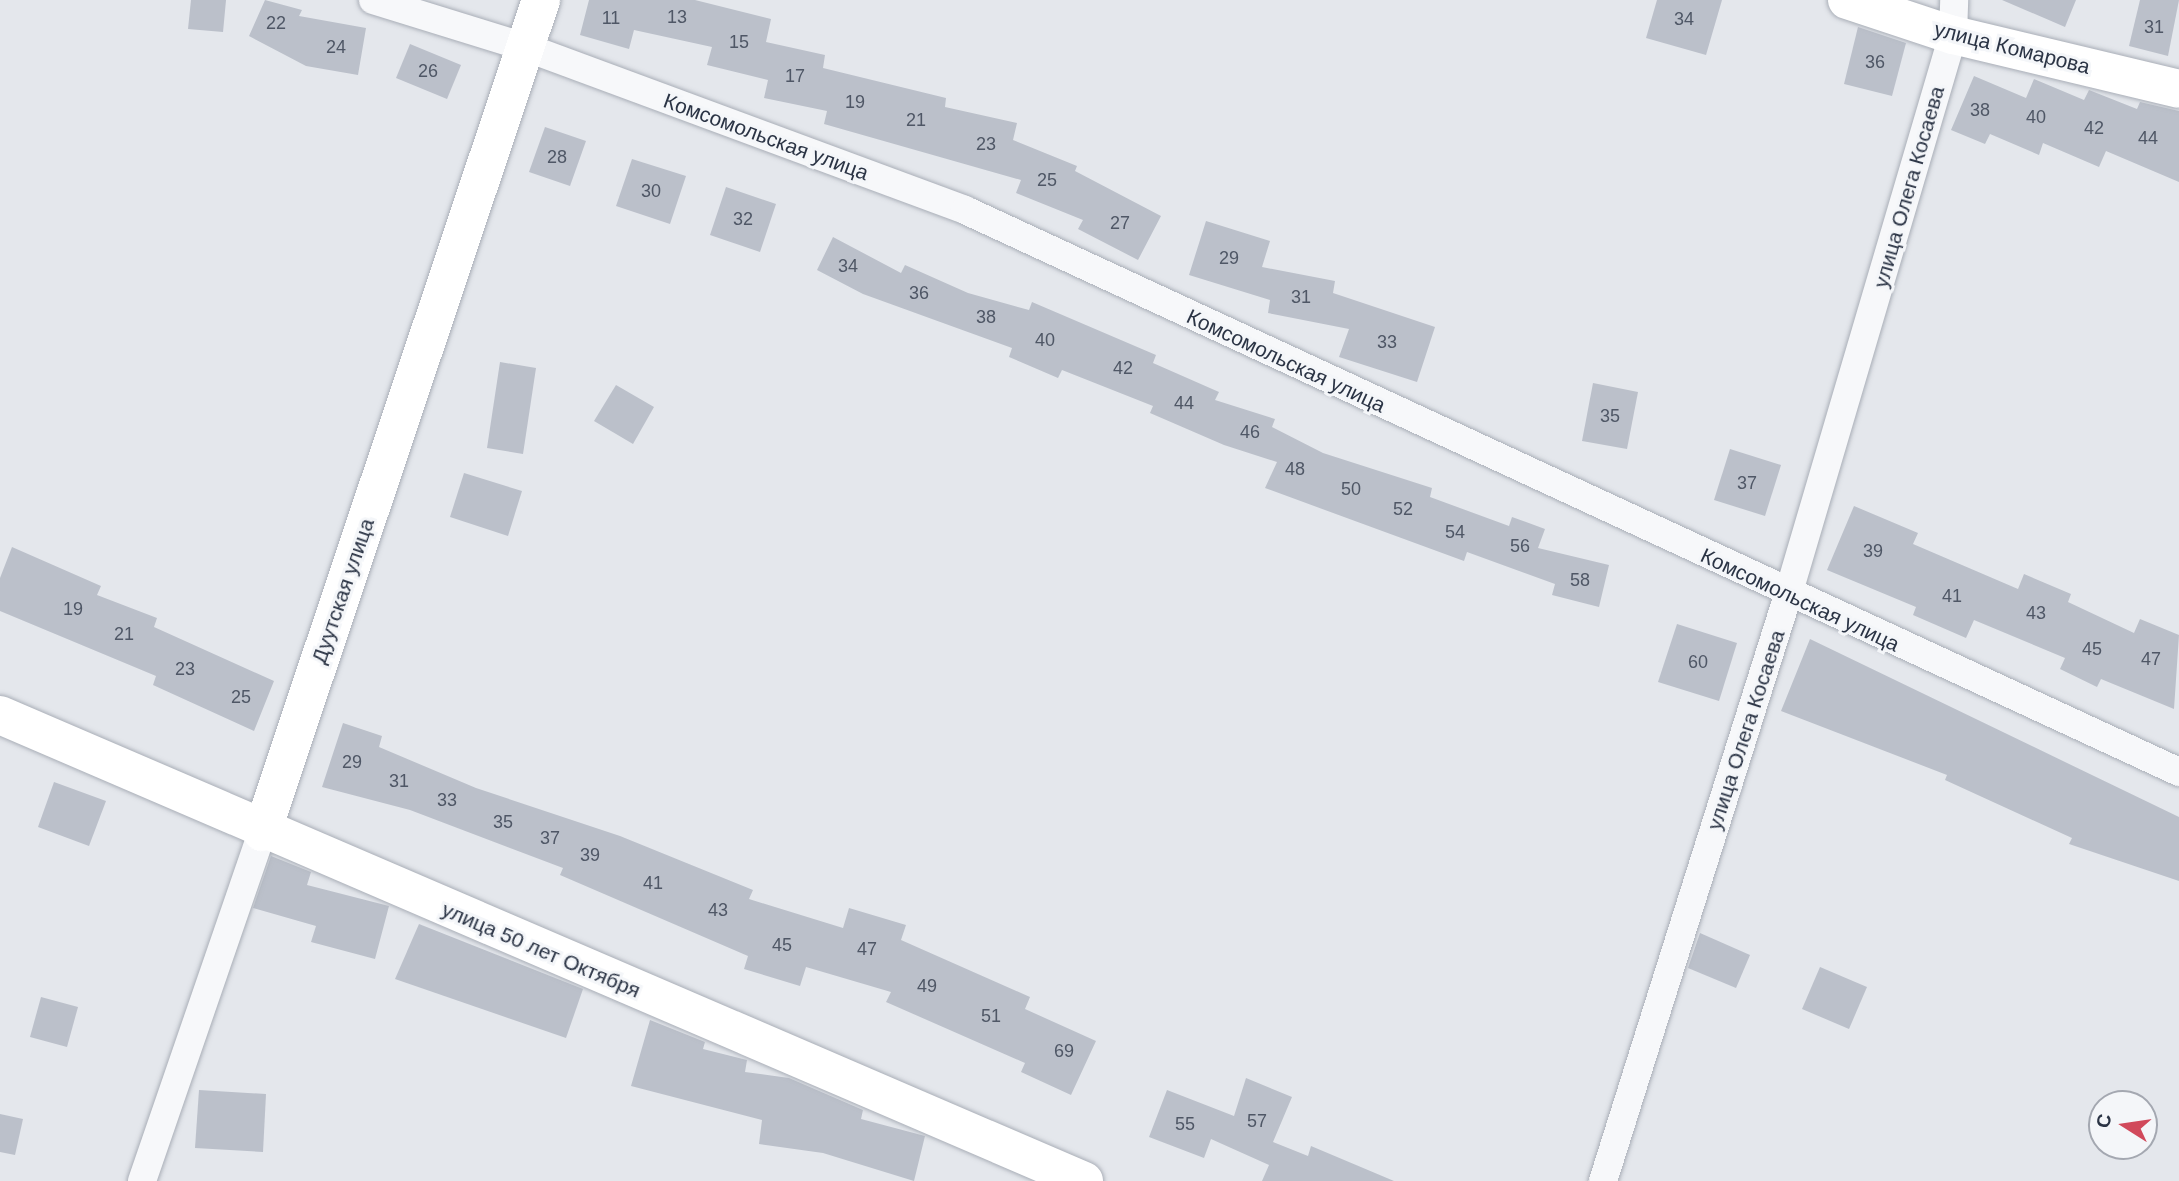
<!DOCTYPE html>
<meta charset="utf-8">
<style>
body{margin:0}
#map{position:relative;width:2179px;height:1181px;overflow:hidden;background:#e4e7ec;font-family:Arial,sans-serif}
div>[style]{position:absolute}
.building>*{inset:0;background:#bbc0ca}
.roads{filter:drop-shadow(0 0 2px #a9aeb7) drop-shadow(0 0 2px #a9aeb7)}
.street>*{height:28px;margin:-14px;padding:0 14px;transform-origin:14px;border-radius:14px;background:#f7f8fa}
.secondary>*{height:38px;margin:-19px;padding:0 19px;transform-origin:19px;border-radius:19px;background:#fff}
span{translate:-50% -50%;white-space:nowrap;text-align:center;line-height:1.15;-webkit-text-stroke:6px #f4f6f9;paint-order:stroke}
.number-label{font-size:18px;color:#4f5766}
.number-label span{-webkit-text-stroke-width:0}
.street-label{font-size:21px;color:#2b3445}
.north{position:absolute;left:2088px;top:1090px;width:70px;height:70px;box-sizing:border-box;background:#f4f6f9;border:2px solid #a4a8b1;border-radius:50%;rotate:282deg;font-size:19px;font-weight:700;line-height:28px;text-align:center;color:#2b3445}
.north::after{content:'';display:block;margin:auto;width:24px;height:32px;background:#d1495b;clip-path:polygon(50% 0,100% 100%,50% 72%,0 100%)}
</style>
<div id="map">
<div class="building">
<div style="clip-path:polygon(191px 0,226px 0,223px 32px,188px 29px)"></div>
<div style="clip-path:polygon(265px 0,302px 10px,299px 16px,366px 28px,358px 75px,306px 66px,249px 36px)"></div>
<div style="clip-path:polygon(589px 0,695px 0,771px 19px,766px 42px,825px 55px,823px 68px,946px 98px,945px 107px,1017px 123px,1013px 140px,1077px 166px,1075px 171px,1161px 216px,1138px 260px,1078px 229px,1083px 220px,1016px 193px,1021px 180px,824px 124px,827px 111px,764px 98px,768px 80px,707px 65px,712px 47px,634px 30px,629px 49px,580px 35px)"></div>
<div style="clip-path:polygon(1657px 0,1722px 0,1706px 55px,1646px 38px)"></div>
<div style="clip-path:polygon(2002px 0,2076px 0,2065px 27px)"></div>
<div style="clip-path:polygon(2140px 0,2179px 0,2168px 56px,2129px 46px)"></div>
<div style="clip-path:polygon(1858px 27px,1906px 43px,1892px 96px,1844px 84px)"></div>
<div style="clip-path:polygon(410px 44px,461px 65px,447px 99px,396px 78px)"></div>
<div style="clip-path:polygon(1974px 76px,2026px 98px,2034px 79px,2084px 100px,2089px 90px,2137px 109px,2140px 102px,2179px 111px,2179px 182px,2106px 151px,2099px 167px,2043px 143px,2039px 155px,1990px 134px,1985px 144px,1951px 130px)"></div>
<div style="clip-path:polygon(545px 127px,586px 141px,570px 186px,529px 172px)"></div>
<div style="clip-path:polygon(632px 159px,686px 176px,670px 224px,616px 206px)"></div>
<div style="clip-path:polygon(726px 187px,776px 204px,760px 252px,710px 235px)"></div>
<div style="clip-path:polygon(1206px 221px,1270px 241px,1262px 267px,1335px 281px,1333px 293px,1435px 327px,1417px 382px,1339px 357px,1349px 329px,1268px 313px,1270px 300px,1189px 275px)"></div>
<div style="clip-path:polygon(833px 237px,901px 273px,905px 265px,968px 293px,1029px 310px,1032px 302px,1156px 355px,1153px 363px,1219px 392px,1215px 400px,1275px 419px,1272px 427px,1323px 453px,1432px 488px,1430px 497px,1509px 526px,1512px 517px,1545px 529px,1538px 548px,1609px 565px,1599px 607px,1552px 595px,1555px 584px,1467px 552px,1464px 561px,1265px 488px,1277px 462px,1224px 445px,1150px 413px,1153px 406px,1062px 370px,1058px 378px,1009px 357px,1012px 348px,863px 294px,817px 270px)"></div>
<div style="clip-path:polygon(500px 362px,536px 368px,523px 454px,487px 448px)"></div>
<div style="clip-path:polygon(1593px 383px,1638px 392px,1627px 449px,1582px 441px)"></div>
<div style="clip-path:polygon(616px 385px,654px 407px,633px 444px,594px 421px)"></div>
<div style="clip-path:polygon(1730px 449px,1781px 465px,1765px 516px,1714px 500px)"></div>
<div style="clip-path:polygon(464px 473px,522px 491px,508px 536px,450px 517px)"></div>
<div style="clip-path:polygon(1854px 506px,1918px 533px,1913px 544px,2018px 589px,2024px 574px,2071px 594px,2068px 602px,2134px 633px,2140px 619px,2179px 635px,2174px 709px,2101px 679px,2097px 687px,2060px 669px,2065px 658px,1974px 620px,1966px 638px,1913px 615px,1916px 607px,1827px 570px)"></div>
<div style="clip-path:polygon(12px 547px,101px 586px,97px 595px,157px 618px,154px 627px,274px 681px,254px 731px,153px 685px,156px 676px,0 611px,0 578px)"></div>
<div style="clip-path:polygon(1677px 624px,1737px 643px,1719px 701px,1658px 682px)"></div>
<div style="clip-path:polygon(1810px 639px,2179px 817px,2179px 881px,2069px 844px,2072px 838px,1945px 780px,1947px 775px,1781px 711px)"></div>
<div style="clip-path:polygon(343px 723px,382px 736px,379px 747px,476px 788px,620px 836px,753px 890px,749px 899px,843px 928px,849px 908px,906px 925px,901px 940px,1030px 997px,1025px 1009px,1096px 1041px,1071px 1095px,1021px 1072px,1025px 1063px,886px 1002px,891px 992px,806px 967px,800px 986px,744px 969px,748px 956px,560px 875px,563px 868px,410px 810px,322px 787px)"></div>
<div style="clip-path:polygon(54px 782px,106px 801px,89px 846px,38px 827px)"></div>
<div style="clip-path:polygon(271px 856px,311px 872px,307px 885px,389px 906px,375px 959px,311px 942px,316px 926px,253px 908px)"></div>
<div style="clip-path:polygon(419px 924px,583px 989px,566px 1038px,395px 979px)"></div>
<div style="clip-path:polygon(1700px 933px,1750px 955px,1736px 988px,1688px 968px)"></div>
<div style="clip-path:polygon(1820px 967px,1867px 987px,1849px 1029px,1802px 1009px)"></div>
<div style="clip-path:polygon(41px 997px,78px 1007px,67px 1047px,30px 1037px)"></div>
<div style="clip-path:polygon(650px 1020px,705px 1042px,703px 1049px,747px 1060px,745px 1072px,789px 1078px,863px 1110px,861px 1119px,925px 1136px,914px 1181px,823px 1153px,759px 1144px,762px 1120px,631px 1086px)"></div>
<div style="clip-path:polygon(1246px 1078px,1292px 1097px,1273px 1142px,1308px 1156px,1311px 1146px,1394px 1181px,1262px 1181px,1269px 1165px,1211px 1139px,1204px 1158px,1149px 1137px,1167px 1090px,1234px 1116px)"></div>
<div style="clip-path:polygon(199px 1090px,266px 1094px,263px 1152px,195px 1148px)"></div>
<div style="clip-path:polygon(0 1114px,23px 1119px,15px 1155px,0 1152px)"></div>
</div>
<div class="roads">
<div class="street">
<div style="left:373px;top:0;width:159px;rotate:17.2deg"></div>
<div style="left:525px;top:47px;width:469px;rotate:20.3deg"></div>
<div style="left:965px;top:210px;width:1338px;rotate:24.84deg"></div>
<div style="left:142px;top:1181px;width:369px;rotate:-71deg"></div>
<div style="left:1603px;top:1181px;width:615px;rotate:-72.48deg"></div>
<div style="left:1788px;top:595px;width:584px;rotate:-73.58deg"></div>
<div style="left:1953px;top:35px;width:35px;rotate:-88deg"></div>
</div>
<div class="secondary">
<div style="left:1847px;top:0;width:112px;rotate:18.3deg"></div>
<div style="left:1953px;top:35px;width:232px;rotate:13.4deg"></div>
<div style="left:0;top:715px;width:1180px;rotate:23.26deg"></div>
<div style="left:262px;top:832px;width:878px;rotate:-71.46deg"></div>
</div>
</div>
<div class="number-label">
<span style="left:677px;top:17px">13</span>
<span style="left:611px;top:18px">11</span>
<span style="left:1684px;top:19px">34</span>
<span style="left:276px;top:23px">22</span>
<span style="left:2154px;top:27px">31</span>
<span style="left:739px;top:42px">15</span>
<span style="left:336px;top:47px">24</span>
<span style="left:1875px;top:62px">36</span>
<span style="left:428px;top:71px">26</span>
<span style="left:795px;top:76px">17</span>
<span style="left:855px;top:102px">19</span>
<span style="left:1980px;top:110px">38</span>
<span style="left:2036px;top:117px">40</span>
<span style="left:916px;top:120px">21</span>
<span style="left:2094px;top:128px">42</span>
<span style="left:2148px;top:138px">44</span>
<span style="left:986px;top:144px">23</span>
<span style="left:557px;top:157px">28</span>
<span style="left:1047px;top:180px">25</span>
<span style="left:651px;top:191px">30</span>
<span style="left:743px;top:219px">32</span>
<span style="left:1120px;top:223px">27</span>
<span style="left:1229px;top:258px">29</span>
<span style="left:848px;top:266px">34</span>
<span style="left:919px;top:293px">36</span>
<span style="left:1301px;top:297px">31</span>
<span style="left:986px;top:317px">38</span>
<span style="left:1045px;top:340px">40</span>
<span style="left:1387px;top:342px">33</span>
<span style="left:1123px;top:368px">42</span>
<span style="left:1184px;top:403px">44</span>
<span style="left:1610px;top:416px">35</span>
<span style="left:1250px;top:432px">46</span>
<span style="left:1295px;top:469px">48</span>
<span style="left:1747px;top:483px">37</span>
<span style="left:1351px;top:489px">50</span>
<span style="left:1403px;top:509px">52</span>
<span style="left:1455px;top:532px">54</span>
<span style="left:1520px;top:546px">56</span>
<span style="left:1873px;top:551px">39</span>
<span style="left:1580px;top:580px">58</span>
<span style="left:1952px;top:596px">41</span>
<span style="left:73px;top:609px">19</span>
<span style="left:2036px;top:613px">43</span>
<span style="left:124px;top:634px">21</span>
<span style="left:2092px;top:649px">45</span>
<span style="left:2151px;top:659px">47</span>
<span style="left:1698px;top:662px">60</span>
<span style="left:185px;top:669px">23</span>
<span style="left:241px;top:697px">25</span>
<span style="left:352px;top:762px">29</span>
<span style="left:399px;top:781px">31</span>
<span style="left:447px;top:800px">33</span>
<span style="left:503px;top:822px">35</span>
<span style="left:550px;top:838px">37</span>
<span style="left:590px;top:855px">39</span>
<span style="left:653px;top:883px">41</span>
<span style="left:718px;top:910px">43</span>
<span style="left:782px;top:945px">45</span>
<span style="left:867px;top:949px">47</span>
<span style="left:927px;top:986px">49</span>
<span style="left:991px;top:1016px">51</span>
<span style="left:1064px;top:1051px">69</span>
<span style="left:1257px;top:1121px">57</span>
<span style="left:1185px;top:1124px">55</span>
</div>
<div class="street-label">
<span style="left:2012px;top:48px;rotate:14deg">улица Комарова</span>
<span style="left:766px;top:137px;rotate:20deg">Комсомольская улица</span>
<span style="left:1909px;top:187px;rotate:-74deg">улица Олега Косаева</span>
<span style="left:1286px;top:361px;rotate:25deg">Комсомольская улица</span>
<span style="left:343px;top:591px;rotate:-71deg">Дуутская улица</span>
<span style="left:1800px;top:600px;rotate:25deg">Комсомольская улица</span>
<span style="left:1746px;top:730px;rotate:-72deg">улица Олега Косаева</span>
<span style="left:541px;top:950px;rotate:23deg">улица 50 лет Октября</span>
</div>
<div class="north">С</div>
</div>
